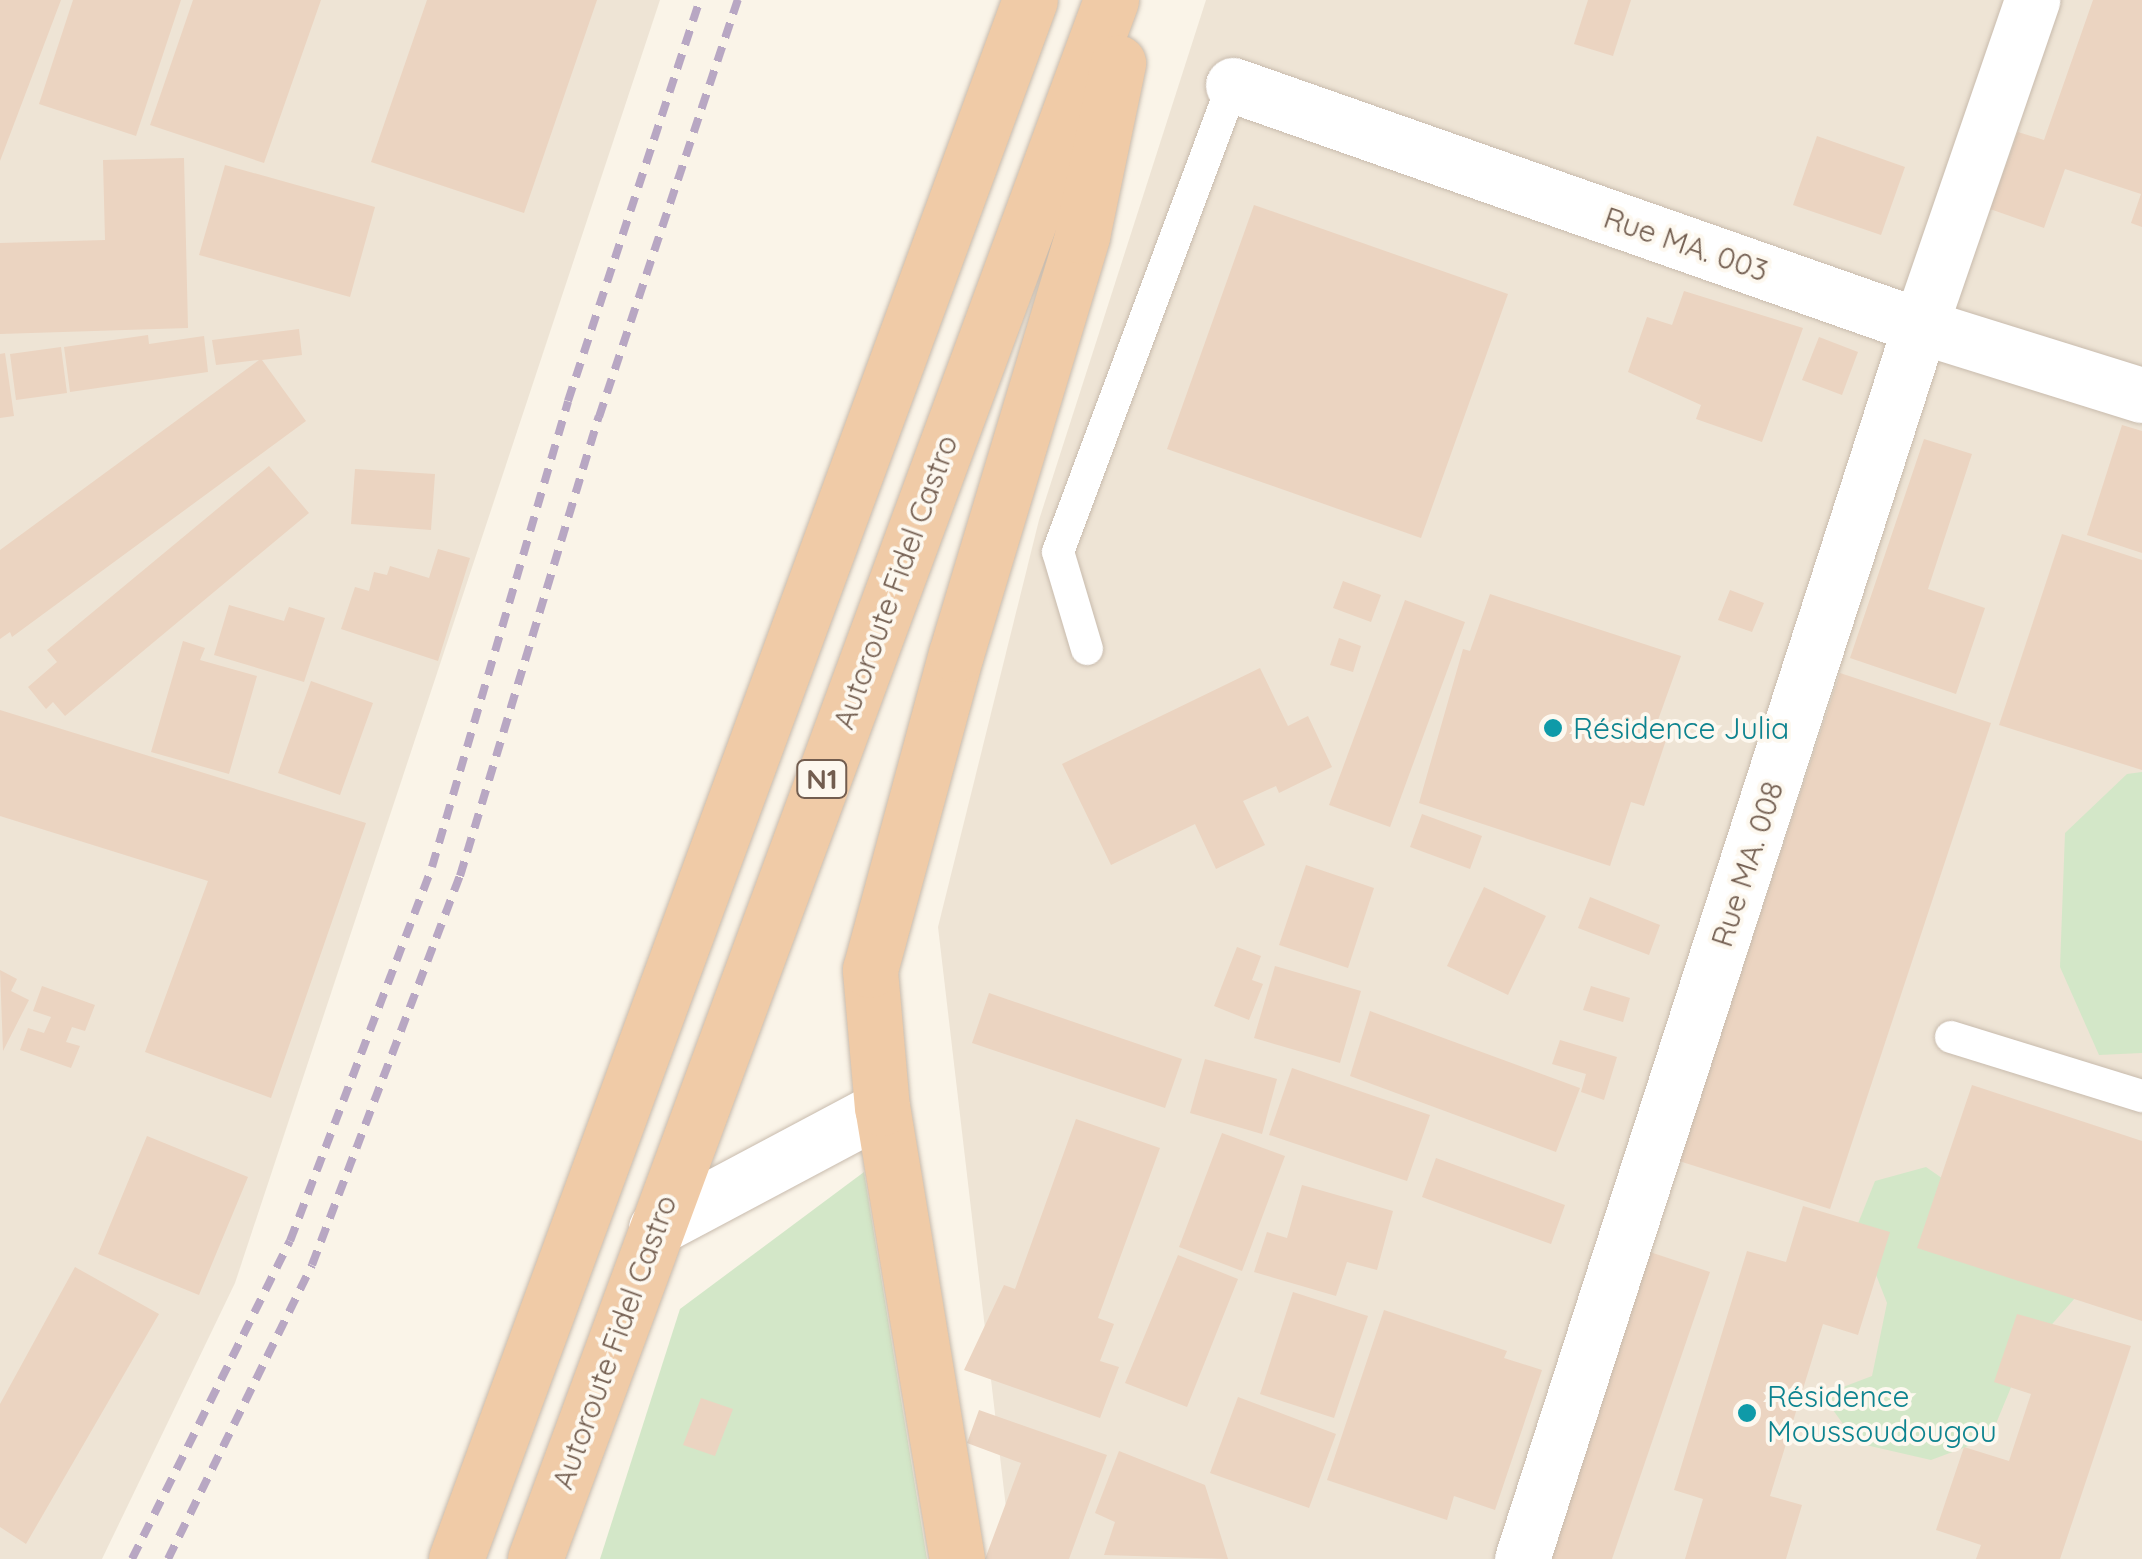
<!DOCTYPE html>
<meta charset="utf-8">
<style>
body{margin:0}
#map{position:relative;width:2142px;height:1559px;overflow:hidden;background:#faf4e8;font-family:Quicksand,sans-serif}
div>[style]{position:absolute}
.residential>*{inset:0;background:#eee4d5}
.green>*{inset:0;background:#d3e7c8}
.building>*{inset:0;background:#ebd4c1}
.roads{filter:drop-shadow(0 0 2px #c8bbad) drop-shadow(0 0 2px #c8bbad)}
.service>*{height:32px;margin:-16px;padding:0 16px;transform-origin:16px;border-radius:16px;background:#fff}
.minor>*{height:55px;margin:-27.5px;padding:0 27.5px;transform-origin:27.5px;border-radius:27.5px;background:#fff}
.trunk>*{height:55px;margin:-27.5px;padding:0 27.5px;transform-origin:27.5px;border-radius:27.5px;background:#f0cba7}
.rail>*{height:8px;margin-top:-4px;transform-origin:0;background:repeating-linear-gradient(90deg,#b8a7c3 0 15px,transparent 0 25px)}
.dots>*{width:28px;height:28px;translate:-50% -50%;box-sizing:border-box;border:5px solid #fdf8ef;border-radius:50%}
span{translate:-50% -50%;white-space:nowrap;text-align:center;line-height:1.15;-webkit-text-stroke:8px #fdf8ef;paint-order:stroke}
.shield-label span{padding:2px 8px;background:#fdf8ef;border:2px solid;border-radius:8px;-webkit-text-stroke-width:0}
.shield-label{font-size:28px;color:#725d4f;font-weight:700}
.street-label{font-size:30px;color:#725d4f}
.culture-label{font-size:30px;color:#0d838f}
.left{translate:0 -50%;text-align:left}
</style>
<div id="map">
<div class="residential">
<div style="clip-path:polygon(0 0,660px 0,235px 1283px,102px 1559px,0 1559px)"></div>
<div style="clip-path:polygon(1206px 0,2142px 0,2142px 1559px,1012px 1559px,938px 927px,1039px 520px)"></div>
</div>
<div class="green">
<div style="clip-path:polygon(2142px 772px,2142px 1053px,2099px 1055px,2060px 967px,2065px 833px,2127px 774px)"></div>
<div style="clip-path:polygon(1926px 1167px,2002px 1220px,2075px 1298px,2024px 1356px,1990px 1438px,1931px 1460px,1857px 1443px,1822px 1395px,1872px 1376px,1887px 1303px,1857px 1226px,1875px 1181px)"></div>
<div style="clip-path:polygon(864px 1172px,927px 1559px,600px 1559px,680px 1309px)"></div>
</div>
<div class="building">
<div style="clip-path:polygon(0 0,61px 0,0 161px)"></div>
<div style="clip-path:polygon(73px 0,181px 0,136px 136px,39px 104px)"></div>
<div style="clip-path:polygon(193px 0,321px 0,264px 163px,150px 125px)"></div>
<div style="clip-path:polygon(427px 0,597px 0,524px 213px,371px 162px)"></div>
<div style="clip-path:polygon(1588px 0,1631px 0,1613px 56px,1574px 44px)"></div>
<div style="clip-path:polygon(2093px 0,2142px 0,2142px 227px,2131px 223px,2141px 194px,2065px 169px,2044px 228px,1990px 209px,2018px 132px,2044px 140px)"></div>
<div style="clip-path:polygon(1817px 136px,1905px 167px,1881px 235px,1793px 205px)"></div>
<div style="clip-path:polygon(184px 158px,188px 328px,0 334px,0 243px,105px 240px,103px 160px)"></div>
<div style="clip-path:polygon(225px 165px,375px 207px,350px 297px,199px 255px)"></div>
<div style="clip-path:polygon(1254px 205px,1508px 294px,1421px 538px,1167px 449px)"></div>
<div style="clip-path:polygon(1684px 291px,1803px 328px,1762px 442px,1696px 419px,1701px 405px,1628px 372px,1647px 317px,1672px 325px)"></div>
<div style="clip-path:polygon(299px 329px,302px 355px,262px 360px,306px 421px,12px 637px,10px 632px,0 639px,0 550px,259px 360px,216px 365px,212px 340px)"></div>
<div style="clip-path:polygon(148px 335px,149px 344px,204px 336px,208px 372px,70px 392px,64px 347px)"></div>
<div style="clip-path:polygon(1819px 337px,1858px 352px,1842px 395px,1802px 380px)"></div>
<div style="clip-path:polygon(61px 347px,67px 393px,16px 400px,10px 354px)"></div>
<div style="clip-path:polygon(5px 353px,14px 416px,0 418px,0 354px)"></div>
<div style="clip-path:polygon(2122px 425px,2142px 431px,2142px 553px,2087px 535px)"></div>
<div style="clip-path:polygon(1924px 439px,1972px 454px,1928px 589px,1985px 608px,1956px 694px,1850px 658px)"></div>
<div style="clip-path:polygon(269px 466px,309px 513px,65px 716px,53px 702px,46px 709px,28px 687px,57px 662px,47px 650px)"></div>
<div style="clip-path:polygon(355px 469px,435px 474px,431px 530px,351px 524px)"></div>
<div style="clip-path:polygon(2062px 534px,2142px 560px,2142px 770px,1999px 725px)"></div>
<div style="clip-path:polygon(438px 549px,470px 558px,438px 661px,341px 629px,355px 587px,369px 591px,374px 572px,387px 575px,390px 566px,429px 578px)"></div>
<div style="clip-path:polygon(1343px 581px,1381px 595px,1371px 622px,1333px 608px)"></div>
<div style="clip-path:polygon(1730px 590px,1764px 603px,1752px 632px,1718px 620px)"></div>
<div style="clip-path:polygon(1490px 594px,1681px 656px,1658px 720px,1671px 725px,1644px 806px,1631px 802px,1610px 866px,1419px 803px,1463px 649px,1470px 651px)"></div>
<div style="clip-path:polygon(1405px 600px,1465px 622px,1390px 827px,1329px 805px)"></div>
<div style="clip-path:polygon(229px 605px,284px 621px,289px 607px,325px 618px,304px 682px,214px 655px)"></div>
<div style="clip-path:polygon(1339px 638px,1361px 646px,1353px 672px,1330px 665px)"></div>
<div style="clip-path:polygon(183px 641px,205px 648px,200px 660px,257px 676px,229px 774px,151px 752px)"></div>
<div style="clip-path:polygon(1260px 668px,1288px 726px,1308px 716px,1332px 767px,1279px 793px,1276px 786px,1243px 801px,1265px 845px,1216px 869px,1195px 824px,1111px 865px,1062px 764px)"></div>
<div style="clip-path:polygon(1840px 673px,1991px 723px,1830px 1209px,1679px 1161px)"></div>
<div style="clip-path:polygon(311px 681px,373px 703px,340px 795px,278px 773px)"></div>
<div style="clip-path:polygon(0 710px,366px 823px,271px 1098px,145px 1052px,208px 881px,0 816px)"></div>
<div style="clip-path:polygon(1422px 814px,1482px 836px,1470px 869px,1410px 847px)"></div>
<div style="clip-path:polygon(1306px 865px,1374px 888px,1348px 968px,1279px 945px)"></div>
<div style="clip-path:polygon(1484px 887px,1546px 916px,1508px 995px,1447px 966px)"></div>
<div style="clip-path:polygon(1590px 897px,1660px 925px,1649px 955px,1578px 928px)"></div>
<div style="clip-path:polygon(1237px 947px,1261px 956px,1252px 980px,1263px 984px,1249px 1020px,1214px 1006px)"></div>
<div style="clip-path:polygon(1275px 966px,1361px 991px,1340px 1063px,1254px 1038px)"></div>
<div style="clip-path:polygon(0 970px,17px 979px,11px 991px,29px 1000px,3px 1051px)"></div>
<div style="clip-path:polygon(42px 986px,95px 1005px,85px 1031px,72px 1027px,66px 1042px,80px 1046px,71px 1068px,20px 1050px,28px 1028px,44px 1033px,51px 1017px,33px 1011px)"></div>
<div style="clip-path:polygon(1591px 986px,1630px 998px,1623px 1022px,1583px 1010px)"></div>
<div style="clip-path:polygon(989px 993px,1182px 1059px,1165px 1108px,972px 1043px)"></div>
<div style="clip-path:polygon(1370px 1011px,1580px 1088px,1556px 1152px,1350px 1076px)"></div>
<div style="clip-path:polygon(1560px 1040px,1617px 1057px,1604px 1100px,1581px 1092px,1586px 1074px,1552px 1064px)"></div>
<div style="clip-path:polygon(1205px 1059px,1277px 1079px,1262px 1134px,1190px 1113px)"></div>
<div style="clip-path:polygon(1292px 1068px,1430px 1115px,1407px 1181px,1269px 1135px)"></div>
<div style="clip-path:polygon(1972px 1085px,2142px 1141px,2142px 1321px,1917px 1248px)"></div>
<div style="clip-path:polygon(1076px 1119px,1160px 1148px,1098px 1318px,1114px 1324px,1100px 1361px,1119px 1367px,1100px 1418px,964px 1370px,1004px 1285px,1015px 1289px)"></div>
<div style="clip-path:polygon(1222px 1133px,1285px 1156px,1242px 1271px,1179px 1247px)"></div>
<div style="clip-path:polygon(147px 1136px,248px 1177px,199px 1295px,98px 1254px)"></div>
<div style="clip-path:polygon(1436px 1158px,1565px 1205px,1551px 1244px,1422px 1197px)"></div>
<div style="clip-path:polygon(1302px 1185px,1393px 1211px,1377px 1270px,1347px 1262px,1336px 1296px,1254px 1272px,1267px 1232px,1287px 1238px)"></div>
<div style="clip-path:polygon(1803px 1206px,1890px 1232px,1858px 1335px,1823px 1324px,1770px 1496px,1802px 1505px,1786px 1559px,1685px 1559px,1703px 1499px,1674px 1490px,1747px 1251px,1786px 1262px)"></div>
<div style="clip-path:polygon(1647px 1251px,1710px 1272px,1612px 1559px,1543px 1559px)"></div>
<div style="clip-path:polygon(1178px 1255px,1238px 1279px,1187px 1407px,1125px 1383px)"></div>
<div style="clip-path:polygon(75px 1267px,159px 1314px,26px 1544px,0 1527px,0 1404px)"></div>
<div style="clip-path:polygon(1293px 1292px,1368px 1316px,1334px 1418px,1260px 1394px)"></div>
<div style="clip-path:polygon(1384px 1310px,1507px 1351px,1504px 1358px,1542px 1370px,1495px 1510px,1454px 1496px,1447px 1520px,1327px 1480px)"></div>
<div style="clip-path:polygon(2017px 1314px,2131px 1346px,2060px 1559px,1976px 1559px,1981px 1545px,1936px 1530px,1964px 1447px,2009px 1461px,2031px 1394px,1994px 1382px)"></div>
<div style="clip-path:polygon(1238px 1397px,1336px 1434px,1309px 1508px,1210px 1473px)"></div>
<div style="clip-path:polygon(701px 1398px,733px 1409px,715px 1456px,683px 1445px)"></div>
<div style="clip-path:polygon(979px 1410px,1107px 1455px,1069px 1559px,985px 1559px,1021px 1463px,967px 1443px)"></div>
<div style="clip-path:polygon(1119px 1451px,1205px 1485px,1228px 1559px,1104px 1555px,1115px 1522px,1095px 1513px)"></div>
</div>
<div class="roads">
<div class="service">
<div style="left:1087px;top:649px;width:101px;rotate:-106.6deg"></div>
<div style="left:1058px;top:552px;width:499px;rotate:-69.5deg"></div>
<div style="left:1951px;top:1037px;width:200px;rotate:17.2deg"></div>
</div>
<div class="minor">
<div style="left:1233px;top:85px;width:728px;rotate:19.33deg"></div>
<div style="left:1920px;top:326px;width:232px;rotate:17.3deg"></div>
<div style="left:656px;top:1228px;width:256px;rotate:-28deg"></div>
<div style="left:1522px;top:1559px;width:1296px;rotate:-72.11deg"></div>
<div style="left:1920px;top:326px;width:345px;rotate:-71deg"></div>
</div>
<div class="trunk">
<div style="left:456px;top:1559px;width:1661px;rotate:-69.79deg"></div>
<div style="left:535px;top:1559px;width:1662px;rotate:-69.72deg"></div>
<div style="left:957px;top:1559px;width:457px;rotate:-99.4deg"></div>
<div style="left:882px;top:1108px;width:139px;rotate:-95deg"></div>
<div style="left:870px;top:970px;width:327px;rotate:-74.8deg"></div>
<div style="left:956px;top:654px;width:437px;rotate:-73.2deg"></div>
<div style="left:1082px;top:236px;width:177px;rotate:-78.2deg"></div>
</div>
</div>
<div class="rail">
<div style="left:132px;top:1559px;width:355px;rotate:-63.6deg"></div>
<div style="left:290px;top:1241px;width:400px;rotate:-69.2deg"></div>
<div style="left:432px;top:867px;width:485px;rotate:-73.7deg"></div>
<div style="left:568px;top:401px;width:422px;rotate:-71.8deg"></div>
<div style="left:168px;top:1559px;width:327px;rotate:-63.9deg"></div>
<div style="left:312px;top:1265px;width:416px;rotate:-69.2deg"></div>
<div style="left:460px;top:876px;width:480px;rotate:-73.2deg"></div>
<div style="left:599px;top:417px;width:440px;rotate:-71.6deg"></div>
</div>
<div class="dots">
<div style="left:1553px;top:728px;background:#0f9aa8"></div>
<div style="left:1747px;top:1413px;background:#0f9aa8"></div>
</div>
<div class="shield-label">
<span style="left:822px;top:779px">N1</span>
</div>
<div class="street-label">
<span style="left:1686px;top:244px;rotate:19deg">Rue MA. 003</span>
<span style="left:895px;top:582px;rotate:-70deg">Autoroute Fidel Castro</span>
<span style="left:1747px;top:864px;rotate:-72deg">Rue MA. 008</span>
<span style="left:614px;top:1342px;rotate:-70deg">Autoroute Fidel Castro</span>
</div>
<div class="culture-label">
<span class="left" style="left:1573px;top:728px">Résidence Julia</span>
<span class="left" style="left:1767px;top:1413px">Résidence<br>Moussoudougou</span>
</div>
</div>
